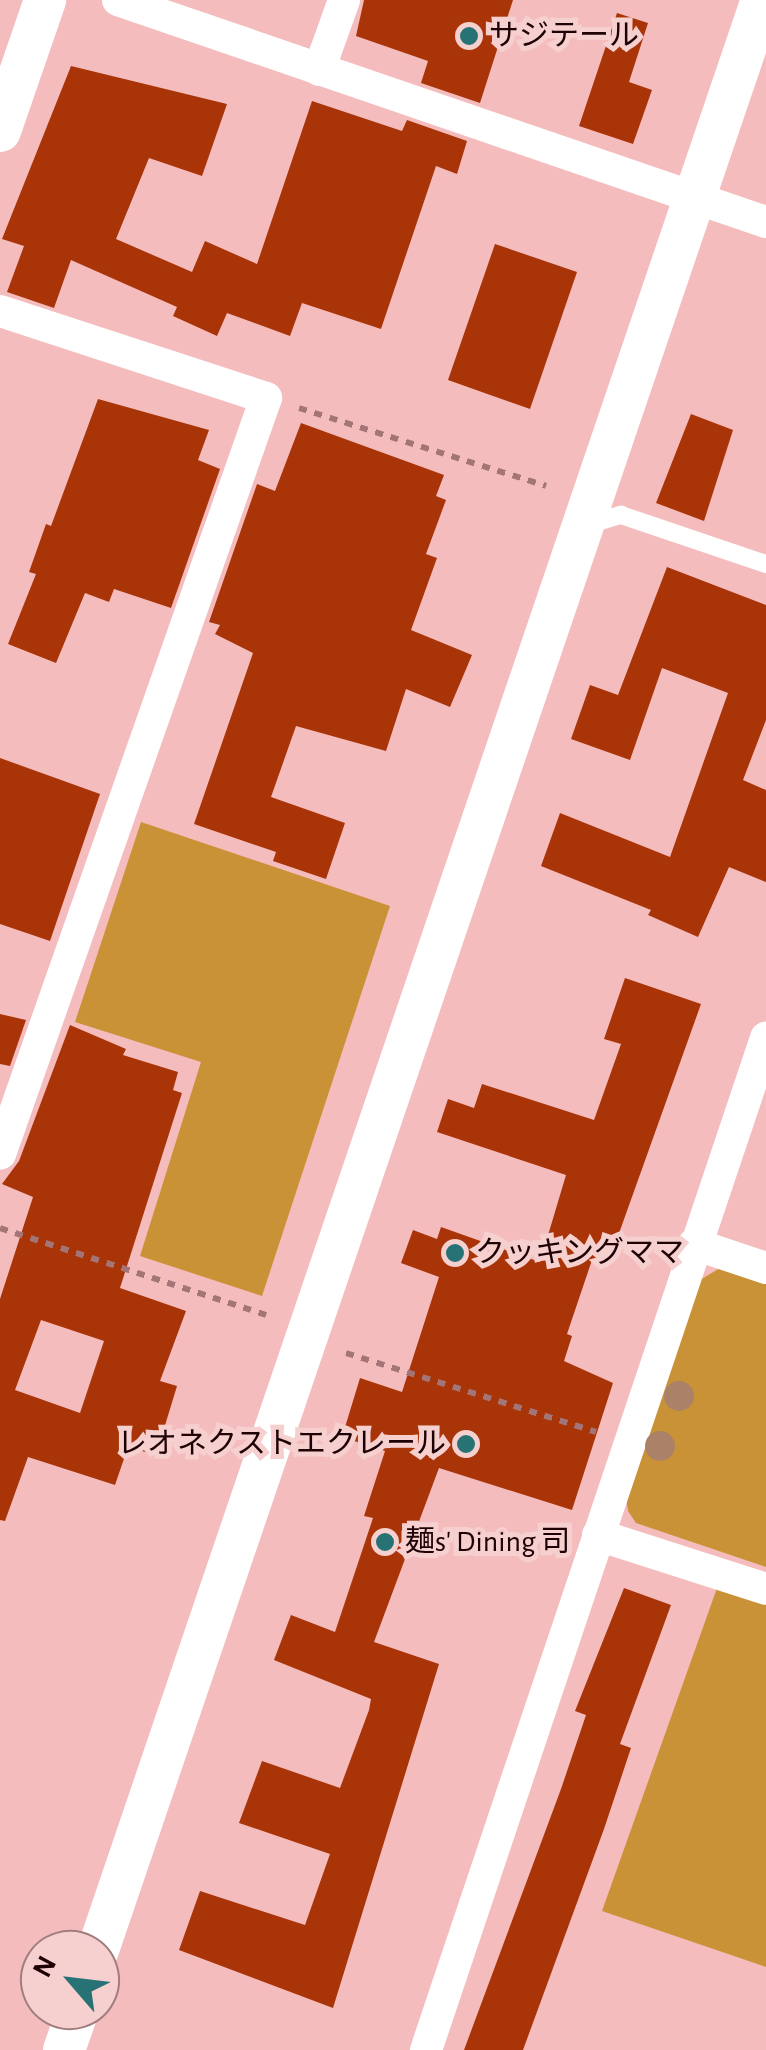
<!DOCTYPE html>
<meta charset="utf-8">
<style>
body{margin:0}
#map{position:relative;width:766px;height:2050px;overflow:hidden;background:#f5bcbd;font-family:"Alegreya Sans","Noto Sans JP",sans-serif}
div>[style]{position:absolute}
.green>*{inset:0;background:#c99236}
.building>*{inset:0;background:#a93408}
.path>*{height:6px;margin-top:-3px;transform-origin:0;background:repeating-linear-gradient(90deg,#a47577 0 8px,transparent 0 16px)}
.service>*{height:18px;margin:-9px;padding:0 9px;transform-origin:9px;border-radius:9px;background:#fff}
.minor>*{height:32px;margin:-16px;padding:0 16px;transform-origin:16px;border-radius:16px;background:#fff}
.tertiary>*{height:42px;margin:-21px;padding:0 21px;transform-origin:21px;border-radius:21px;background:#fff}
.trees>*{width:30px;height:30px;margin:-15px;border-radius:50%;background:#ab8267}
.dots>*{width:28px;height:28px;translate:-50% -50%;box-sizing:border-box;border:5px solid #f6cfcf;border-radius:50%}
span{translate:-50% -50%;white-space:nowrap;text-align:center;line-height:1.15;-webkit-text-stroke:10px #f6cfcf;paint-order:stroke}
.poi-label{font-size:30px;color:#1e0104}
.left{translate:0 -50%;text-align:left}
.right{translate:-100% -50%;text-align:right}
.north{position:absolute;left:20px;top:1930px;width:100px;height:100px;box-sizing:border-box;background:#f6cfcf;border:2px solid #a07d7e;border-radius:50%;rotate:298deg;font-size:28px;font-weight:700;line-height:40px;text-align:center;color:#1e0104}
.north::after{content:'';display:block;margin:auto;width:35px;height:45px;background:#277274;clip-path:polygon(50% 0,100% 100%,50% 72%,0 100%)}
</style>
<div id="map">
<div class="green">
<div style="clip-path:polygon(141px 822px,390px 906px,262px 1296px,140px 1256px,201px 1062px,75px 1022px)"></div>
<div style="clip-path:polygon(720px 1268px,766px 1283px,766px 1567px,636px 1523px,628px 1511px,626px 1498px,700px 1280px)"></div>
<div style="clip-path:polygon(717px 1588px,766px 1604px,766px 1967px,602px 1911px)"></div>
</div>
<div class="building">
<div style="clip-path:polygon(364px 0,513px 0,480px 103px,421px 83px,428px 61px,356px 36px)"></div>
<div style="clip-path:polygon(617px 13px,648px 23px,629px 82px,652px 90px,633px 144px,579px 126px)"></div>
<div style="clip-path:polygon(71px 66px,227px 104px,202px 176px,149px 158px,116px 239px,192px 272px,205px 241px,257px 264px,312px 101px,402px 131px,407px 120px,467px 141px,457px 174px,436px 166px,381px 329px,302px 303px,290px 336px,227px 313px,217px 336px,173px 316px,177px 307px,71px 260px,54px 308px,7px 292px,24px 246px,2px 239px)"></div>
<div style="clip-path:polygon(495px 244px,577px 272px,530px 409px,448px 380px)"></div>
<div style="clip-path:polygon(98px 399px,209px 430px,198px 460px,220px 469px,171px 608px,114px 589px,109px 602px,85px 593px,56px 663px,8px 644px,36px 574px,29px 572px,46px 524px,51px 526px)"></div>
<div style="clip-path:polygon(691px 414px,733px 430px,704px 521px,656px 503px)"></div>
<div style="clip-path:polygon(301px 423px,444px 475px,436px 496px,446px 500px,426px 554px,437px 558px,411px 630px,472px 655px,450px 707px,406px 689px,386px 751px,296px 726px,271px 797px,345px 823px,326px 879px,273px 861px,276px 852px,194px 824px,253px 653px,215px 634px,220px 625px,209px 622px,257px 484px,275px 491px)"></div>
<div style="clip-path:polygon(667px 567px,766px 605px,766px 720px,743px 780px,766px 790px,766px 882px,729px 867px,698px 937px,648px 915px,651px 910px,541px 866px,560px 813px,670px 857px,728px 693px,662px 668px,630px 760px,571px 739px,590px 685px,618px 695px)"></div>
<div style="clip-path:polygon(0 758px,100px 794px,50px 941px,0 924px)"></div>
<div style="clip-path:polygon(625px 978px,701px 1004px,608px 1264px,592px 1260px,567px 1334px,572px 1336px,564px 1361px,613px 1383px,572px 1510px,439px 1468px,374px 1642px,439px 1664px,333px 2008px,179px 1950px,200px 1891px,305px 1925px,330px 1854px,239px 1823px,262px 1761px,340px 1788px,369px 1710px,371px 1699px,274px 1660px,291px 1615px,335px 1632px,373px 1518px,364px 1516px,385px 1451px,342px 1437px,360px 1378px,402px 1392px,439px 1277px,401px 1263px,413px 1230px,437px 1239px,441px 1227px,540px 1262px,566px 1175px,437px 1132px,448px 1099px,474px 1108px,482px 1084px,594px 1120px,621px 1044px,604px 1039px)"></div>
<div style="clip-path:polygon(0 1014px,26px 1020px,10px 1066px,0 1064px)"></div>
<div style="clip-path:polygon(evenodd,70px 1025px,126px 1049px,123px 1055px,178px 1072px,173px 1090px,182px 1093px,120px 1288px,186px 1311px,160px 1381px,177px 1386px,156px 1455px,128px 1447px,115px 1485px,28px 1457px,5px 1521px,0 1520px,0 1299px,33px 1197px,2px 1184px,19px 1161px,70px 1025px,41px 1320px,104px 1341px,80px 1413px,15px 1390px,41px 1320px)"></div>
<div style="clip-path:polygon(624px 1588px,671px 1605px,620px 1744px,631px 1748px,604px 1829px,523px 2050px,464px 2050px,561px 1789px,586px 1715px,575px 1711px)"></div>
</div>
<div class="path">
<div style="left:299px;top:408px;width:259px;rotate:17.5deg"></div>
<div style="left:0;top:1228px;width:280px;rotate:18.1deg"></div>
<div style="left:346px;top:1353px;width:262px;rotate:17.5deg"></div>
</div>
<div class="service">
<div style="left:584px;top:526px;width:39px;rotate:-17deg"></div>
<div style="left:621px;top:515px;width:153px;rotate:18.7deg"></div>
</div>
<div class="minor">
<div style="left:118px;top:0;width:685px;rotate:18.91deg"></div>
<div style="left:319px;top:70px;width:74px;rotate:-70.3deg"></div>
<div style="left:0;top:311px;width:280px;rotate:18.1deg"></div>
<div style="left:266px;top:398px;width:801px;rotate:109.38deg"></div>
<div style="left:694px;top:1244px;width:76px;rotate:18.4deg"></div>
<div style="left:598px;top:1535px;width:176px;rotate:17.8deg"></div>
<div style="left:426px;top:2050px;width:1068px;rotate:-71.43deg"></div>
</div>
<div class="tertiary">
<div style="left:0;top:131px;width:139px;rotate:-71deg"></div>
<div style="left:98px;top:1950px;width:2060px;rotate:-71.2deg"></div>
<div style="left:64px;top:2050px;width:42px;rotate:-70.7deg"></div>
</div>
<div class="trees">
<div style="left:679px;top:1396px"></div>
<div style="left:660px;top:1446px"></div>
</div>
<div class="dots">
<div style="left:469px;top:36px;background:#277274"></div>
<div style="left:455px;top:1253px;background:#277274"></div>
<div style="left:466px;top:1444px;background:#277274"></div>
<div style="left:385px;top:1542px;background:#277274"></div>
</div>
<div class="poi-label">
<span class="left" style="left:489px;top:36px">サジテール</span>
<span class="left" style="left:475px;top:1253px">クッキングママ</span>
<span class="right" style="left:446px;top:1444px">レオネクストエクレール</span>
<span class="left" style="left:405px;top:1542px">麺s' Dining 司</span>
</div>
<div class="north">N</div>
</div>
